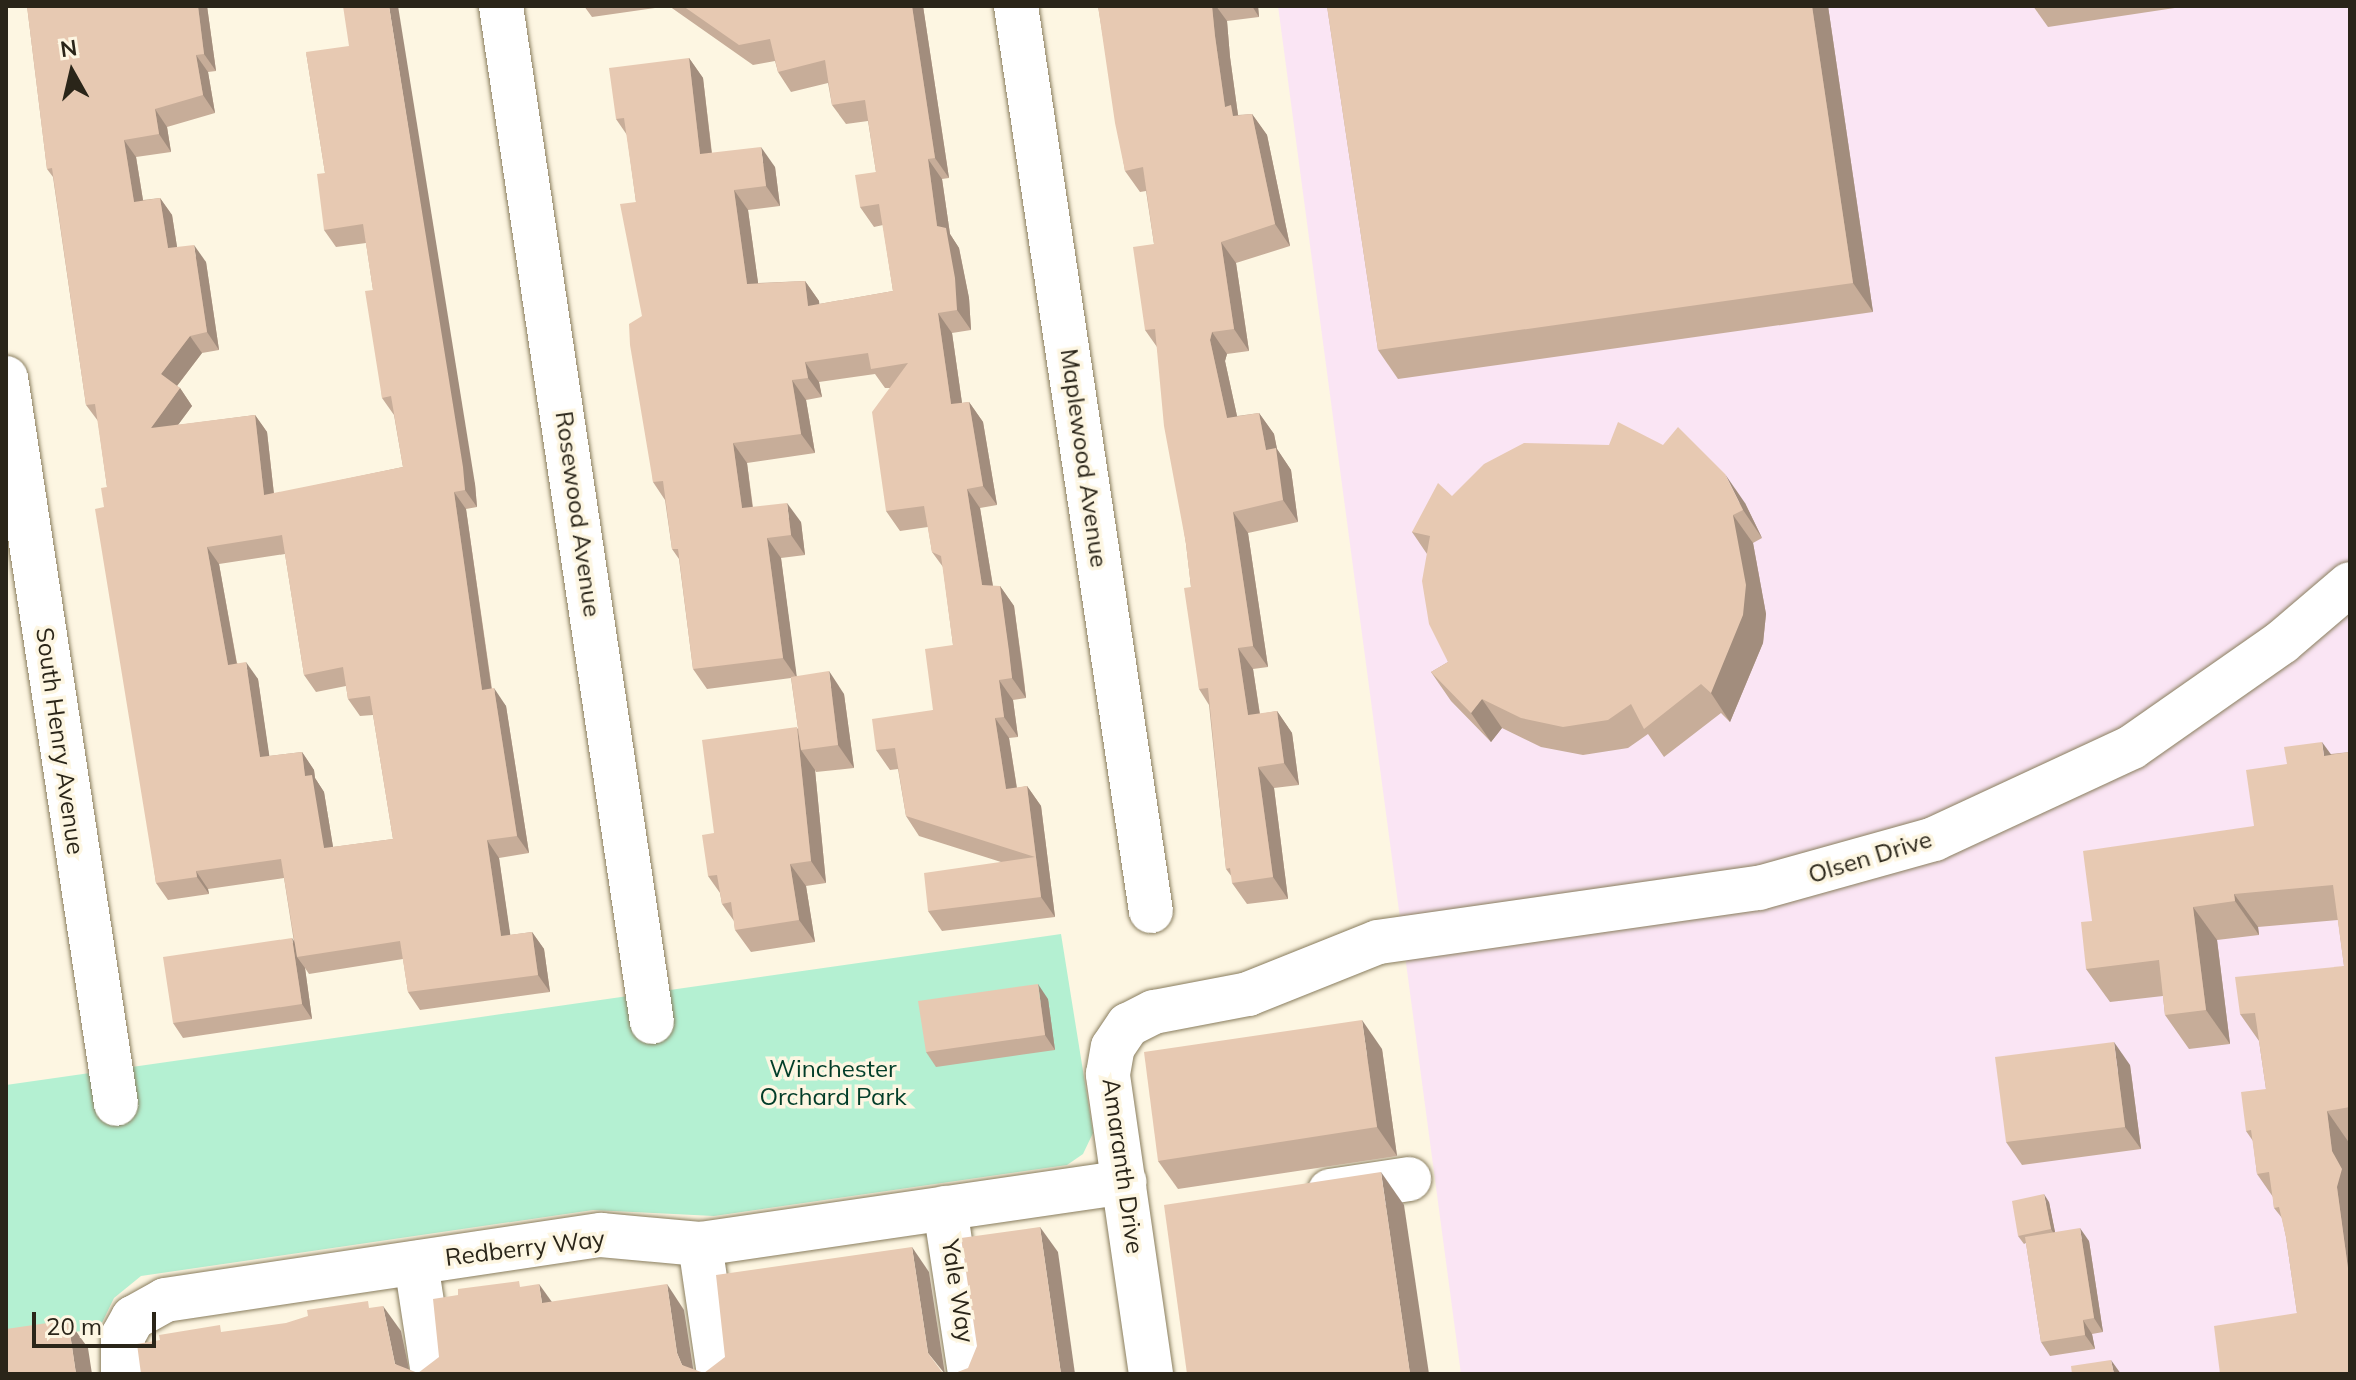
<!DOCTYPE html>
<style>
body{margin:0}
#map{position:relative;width:2356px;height:1380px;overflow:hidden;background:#fdf6e2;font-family:Mulish,sans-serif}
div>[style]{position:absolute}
.commercial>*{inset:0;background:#fae5f4}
.green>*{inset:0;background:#b4f0d2}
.roads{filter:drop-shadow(0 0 2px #897d5e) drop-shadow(0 0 2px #897d5e)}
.minor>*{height:44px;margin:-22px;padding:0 22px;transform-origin:22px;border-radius:22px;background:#fff}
.wall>*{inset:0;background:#c7ad99}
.shaded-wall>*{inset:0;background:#a28d7d}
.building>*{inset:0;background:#e7c9b2}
span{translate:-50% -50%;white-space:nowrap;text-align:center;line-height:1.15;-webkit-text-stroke:7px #fdf6e2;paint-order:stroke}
.street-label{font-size:24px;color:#2a2519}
.park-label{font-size:24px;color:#023d29}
.frame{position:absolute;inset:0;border:8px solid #2a2519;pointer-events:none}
.north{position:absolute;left:32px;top:32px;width:80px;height:80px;-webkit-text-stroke:6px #fdf6e2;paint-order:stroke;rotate:352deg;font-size:22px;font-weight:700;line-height:32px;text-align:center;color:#2a2519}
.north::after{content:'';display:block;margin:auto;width:28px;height:36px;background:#2a2519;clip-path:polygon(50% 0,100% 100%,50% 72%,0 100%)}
.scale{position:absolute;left:32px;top:1312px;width:124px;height:36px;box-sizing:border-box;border:4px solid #2a2519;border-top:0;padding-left:10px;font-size:24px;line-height:28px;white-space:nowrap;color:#2a2519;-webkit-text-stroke:6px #fdf6e2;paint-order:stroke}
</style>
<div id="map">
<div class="commercial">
<div style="clip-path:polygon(1278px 6px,2350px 6px,2350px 1374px,1461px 1374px)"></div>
</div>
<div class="green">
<div style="clip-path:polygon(1061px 934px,1093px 1133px,1083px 1154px,1067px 1165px,714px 1216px,593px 1210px,141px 1276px,114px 1298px,99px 1329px,6px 1340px,6px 1085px)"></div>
</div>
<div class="roads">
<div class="minor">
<div style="left:501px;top:6px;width:1027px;rotate:81.55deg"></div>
<div style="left:1016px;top:6px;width:915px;rotate:81.52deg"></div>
<div style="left:6px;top:378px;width:734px;rotate:81.38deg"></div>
<div style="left:1330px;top:1191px;width:80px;rotate:-8.6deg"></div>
<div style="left:945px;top:1208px;width:168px;rotate:81.4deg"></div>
<div style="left:700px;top:1244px;width:131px;rotate:81.7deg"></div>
<div style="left:416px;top:1263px;width:112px;rotate:81.3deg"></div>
<div style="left:123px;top:1374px;width:38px;rotate:-90deg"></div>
<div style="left:123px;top:1336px;width:21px;rotate:-61deg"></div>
<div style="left:133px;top:1318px;width:37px;rotate:-29deg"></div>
<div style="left:165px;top:1300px;width:441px;rotate:-8.5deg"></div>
<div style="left:601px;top:1235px;width:99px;rotate:5.2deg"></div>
<div style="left:700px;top:1244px;width:429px;rotate:-8.3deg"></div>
<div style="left:1151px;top:1374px;width:303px;rotate:-98.2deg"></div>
<div style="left:1108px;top:1074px;width:27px;rotate:-80deg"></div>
<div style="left:1113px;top:1047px;width:27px;rotate:-56deg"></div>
<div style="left:1128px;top:1025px;width:29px;rotate:-27deg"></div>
<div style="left:1154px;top:1012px;width:96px;rotate:-10.8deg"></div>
<div style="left:1248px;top:994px;width:140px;rotate:-21.8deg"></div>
<div style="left:1378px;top:942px;width:385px;rotate:-8.1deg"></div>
<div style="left:1759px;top:888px;width:182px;rotate:-15.6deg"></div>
<div style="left:1934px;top:839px;width:218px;rotate:-24.9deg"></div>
<div style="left:2132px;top:747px;width:183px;rotate:-35deg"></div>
<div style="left:2282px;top:642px;width:89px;rotate:-40.5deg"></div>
</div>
</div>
<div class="wall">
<div style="clip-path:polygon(evenodd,27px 6px,207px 6px,216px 71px,208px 72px,215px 113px,167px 127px,171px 152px,136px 157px,143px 200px,160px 198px,172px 215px,177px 247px,206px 262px,219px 350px,202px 353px,177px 386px,180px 388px,192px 406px,178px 425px,255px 415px,267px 432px,274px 494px,403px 467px,394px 415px,382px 398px,373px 290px,366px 243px,336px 247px,324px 230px,325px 173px,306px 52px,475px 484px,477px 507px,466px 509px,492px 689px,506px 706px,529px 853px,499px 858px,510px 935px,532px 932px,544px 949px,550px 992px,420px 1010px,408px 992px,403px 959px,309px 974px,305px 968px,312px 1019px,183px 1038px,173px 1023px,294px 942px,284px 878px,208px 889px,209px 894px,168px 900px,156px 883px,104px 507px,107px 487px,98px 421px,86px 405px,53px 177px,47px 169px,27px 6px,285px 554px,304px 675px,316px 692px,346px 686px,348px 699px,360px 716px,373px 715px,393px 839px,333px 847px,324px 792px,315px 778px,314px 770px,302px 752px,269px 756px,258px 679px,237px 663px,219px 564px,285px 554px)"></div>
<div style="clip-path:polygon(584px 6px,923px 6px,949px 178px,942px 179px,950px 234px,959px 248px,969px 298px,971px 330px,952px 333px,962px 403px,969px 402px,983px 422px,997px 505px,980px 508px,993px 586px,1000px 586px,1014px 606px,1023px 671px,1026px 698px,1013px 700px,1018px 737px,1009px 738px,1017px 788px,1027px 786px,1041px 806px,1055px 917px,942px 931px,928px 911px,1001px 862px,919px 836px,906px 816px,898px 769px,890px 770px,876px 750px,933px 710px,953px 645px,943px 567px,932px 552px,928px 527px,900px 531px,886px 511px,890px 388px,885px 388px,875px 374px,819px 382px,822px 397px,806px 400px,815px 453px,747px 463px,753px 507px,801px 522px,805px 555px,781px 558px,796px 676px,844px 694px,854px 768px,816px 772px,815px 770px,826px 883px,806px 886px,815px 942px,751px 952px,735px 930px,734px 921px,722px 904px,720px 893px,708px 876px,714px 833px,798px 728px,791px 678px,707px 689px,693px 669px,679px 559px,672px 549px,665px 500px,653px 482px,636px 202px,627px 135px,616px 119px,689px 58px,703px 78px,712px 153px,775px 167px,780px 206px,748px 210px,758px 283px,805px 281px,819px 301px,819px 304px,893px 291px,883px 225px,874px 227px,860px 207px,876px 172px,868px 121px,846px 124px,832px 105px,828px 83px,791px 92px,778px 72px,775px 61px,753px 65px,669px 6px,592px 17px)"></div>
<div style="clip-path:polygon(1098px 6px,1258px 6px,1259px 17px,1227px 21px,1230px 57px,1238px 115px,1252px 114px,1267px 135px,1290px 246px,1236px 263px,1249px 351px,1227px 354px,1225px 361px,1237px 416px,1259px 413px,1274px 434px,1277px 449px,1291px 470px,1298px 522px,1248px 533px,1268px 667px,1253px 669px,1260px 714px,1277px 711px,1292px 733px,1299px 785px,1274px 788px,1288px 899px,1247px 904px,1232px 883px,1232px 877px,1226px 869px,1209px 705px,1199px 689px,1191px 587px,1186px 544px,1157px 347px,1145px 330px,1154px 244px,1146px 191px,1140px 192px,1125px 171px)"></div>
<div style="clip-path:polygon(1327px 6px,1828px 6px,1873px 312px,1398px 379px,1378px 350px)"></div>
<div style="clip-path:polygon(2033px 6px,2188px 6px,2048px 27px)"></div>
<div style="clip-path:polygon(1452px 496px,1745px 503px,1762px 538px,1753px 543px,1766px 614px,1763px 643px,1730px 722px,1721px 713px,1664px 757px,1648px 734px,1628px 748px,1583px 755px,1541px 747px,1502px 728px,1491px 742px,1451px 701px,1431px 672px,1448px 662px,1427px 554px,1412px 532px)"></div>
<div style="clip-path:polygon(2350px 752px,2350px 1374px,2297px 1313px,2286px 1237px,2282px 1218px,2274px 1208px,2273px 1197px,2257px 1174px,2253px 1141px,2246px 1131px,2266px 1089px,2259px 1041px,2240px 1014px,2344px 966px,2338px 920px,2258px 927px,2259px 935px,2217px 940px,2230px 1044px,2189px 1049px,2165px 1015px,2163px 996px,2110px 1002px,2086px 969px,2092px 921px,2254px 826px,2287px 764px,2331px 754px)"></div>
<div style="clip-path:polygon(1048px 999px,1055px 1050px,936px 1067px,926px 1052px)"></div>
<div style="clip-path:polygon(1382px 1049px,1397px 1156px,1178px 1189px,1158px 1161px)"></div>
<div style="clip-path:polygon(2130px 1065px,2141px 1149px,2022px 1165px,2006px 1142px)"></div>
<div style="clip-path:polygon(2049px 1202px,2055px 1232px,2089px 1241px,2103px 1332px,2092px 1334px,2095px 1349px,2050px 1356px,2041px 1342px,2026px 1243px,2024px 1244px,2018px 1236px)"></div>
</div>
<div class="shaded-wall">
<div style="clip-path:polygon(198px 6px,207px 6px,216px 71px,204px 54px)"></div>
<div style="clip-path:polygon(389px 6px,398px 6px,475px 484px,477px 507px,465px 490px)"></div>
<div style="clip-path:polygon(912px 6px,923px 6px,949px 178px,935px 158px)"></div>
<div style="clip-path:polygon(1212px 6px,1216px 6px,1227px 21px,1230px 57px,1238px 115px,1246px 127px,1239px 125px,1225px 107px,1215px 36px)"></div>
<div style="clip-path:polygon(1252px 6px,1258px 6px,1259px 17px)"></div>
<div style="clip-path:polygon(1812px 6px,1828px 6px,1873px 312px,1853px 283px)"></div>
<div style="clip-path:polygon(196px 55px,208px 72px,215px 113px,203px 95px)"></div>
<div style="clip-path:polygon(689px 58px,703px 78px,714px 174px,700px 154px)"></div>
<div style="clip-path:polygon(155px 109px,167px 127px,171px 152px,159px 134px)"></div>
<div style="clip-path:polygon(1252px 114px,1267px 135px,1290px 246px,1275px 224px)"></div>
<div style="clip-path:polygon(124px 140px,136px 157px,146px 219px,134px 202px)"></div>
<div style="clip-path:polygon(761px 147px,775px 167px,780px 206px,766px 186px)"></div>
<div style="clip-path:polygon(928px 159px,942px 179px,950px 234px,959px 248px,969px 298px,971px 330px,957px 310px,937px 226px)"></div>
<div style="clip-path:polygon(734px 190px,748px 210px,761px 304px,747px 284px)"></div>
<div style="clip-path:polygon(160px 198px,172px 215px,180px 266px,168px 248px)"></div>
<div style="clip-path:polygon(1221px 242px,1236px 263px,1249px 351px,1234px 329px)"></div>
<div style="clip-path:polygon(194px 245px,206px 262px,219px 350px,207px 332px)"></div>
<div style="clip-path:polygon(805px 281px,819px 301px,822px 326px,808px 306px)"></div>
<div style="clip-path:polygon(938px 313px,952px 333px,965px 424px,951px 404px)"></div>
<div style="clip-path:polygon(1212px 332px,1227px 354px,1225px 361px,1242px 439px,1227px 418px,1210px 340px)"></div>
<div style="clip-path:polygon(190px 336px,202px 353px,173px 391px,161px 374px)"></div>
<div style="clip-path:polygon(805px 362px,819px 382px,822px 397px,808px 378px)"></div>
<div style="clip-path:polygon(792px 380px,806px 400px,815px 453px,801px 434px)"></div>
<div style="clip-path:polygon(180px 388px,192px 406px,163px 445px,151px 428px)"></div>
<div style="clip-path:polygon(969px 402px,983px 422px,997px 505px,983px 486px)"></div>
<div style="clip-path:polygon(1259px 413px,1274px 434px,1277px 449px,1291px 470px,1298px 522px,1283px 500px,1266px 450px)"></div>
<div style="clip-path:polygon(255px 415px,267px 432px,276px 513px,264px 495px)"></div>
<div style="clip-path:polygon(733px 443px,747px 463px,755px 528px,742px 508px)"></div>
<div style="clip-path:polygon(1725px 474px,1745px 503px,1762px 538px,1743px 510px)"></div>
<div style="clip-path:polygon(967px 489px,980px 508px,996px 605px,982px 585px)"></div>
<div style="clip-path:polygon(454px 492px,466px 509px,494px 707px,482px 690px)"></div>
<div style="clip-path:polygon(787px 503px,801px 522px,805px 555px,791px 535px)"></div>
<div style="clip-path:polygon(1233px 512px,1248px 533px,1268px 667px,1253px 646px)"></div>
<div style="clip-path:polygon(1733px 515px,1753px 543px,1766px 614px,1763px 643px,1730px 722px,1711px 693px)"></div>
<div style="clip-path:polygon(767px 538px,781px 558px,797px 678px,783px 658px)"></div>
<div style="clip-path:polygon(207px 547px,219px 564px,240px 682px,228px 665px)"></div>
<div style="clip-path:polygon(1000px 586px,1014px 606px,1026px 698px,1012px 678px)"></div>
<div style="clip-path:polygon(1238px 648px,1253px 669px,1263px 736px,1248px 715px)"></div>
<div style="clip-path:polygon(246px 662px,258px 679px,272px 774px,260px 757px)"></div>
<div style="clip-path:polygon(829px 671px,844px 694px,854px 768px,838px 745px)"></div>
<div style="clip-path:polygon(999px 680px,1013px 700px,1018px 737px,1004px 717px)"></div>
<div style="clip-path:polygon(494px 688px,506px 706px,529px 853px,517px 836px)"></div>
<div style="clip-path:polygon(1482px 699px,1502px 728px,1491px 742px,1471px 713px)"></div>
<div style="clip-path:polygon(1277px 711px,1292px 733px,1299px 785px,1284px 763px)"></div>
<div style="clip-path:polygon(995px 718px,1009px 738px,1020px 809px,1006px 789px)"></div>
<div style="clip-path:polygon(797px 727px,801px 750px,815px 770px,826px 883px,811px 861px)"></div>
<div style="clip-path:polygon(2322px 742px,2346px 775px,2324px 756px)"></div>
<div style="clip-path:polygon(302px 752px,314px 770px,315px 778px,324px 792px,336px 865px,324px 848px,305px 776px)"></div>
<div style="clip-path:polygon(1258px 767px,1274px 788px,1288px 899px,1273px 877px)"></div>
<div style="clip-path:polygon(1027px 786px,1041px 806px,1055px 917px,1041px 897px)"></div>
<div style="clip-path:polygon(487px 840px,499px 858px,513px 953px,501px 936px)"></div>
<div style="clip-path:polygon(790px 864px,806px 886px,815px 942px,799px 920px)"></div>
<div style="clip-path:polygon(196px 871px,208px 889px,209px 894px,197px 877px)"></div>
<div style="clip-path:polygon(2234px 894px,2258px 927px,2259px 935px,2235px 901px)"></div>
<div style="clip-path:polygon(2193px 907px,2217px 940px,2230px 1044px,2206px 1010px)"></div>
<div style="clip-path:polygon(532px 932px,544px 949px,550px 992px,538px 975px)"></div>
<div style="clip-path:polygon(292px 938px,302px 953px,297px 957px,305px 968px,312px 1019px,302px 1004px)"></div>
<div style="clip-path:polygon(1038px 984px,1048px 999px,1055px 1050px,1045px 1035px)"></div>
<div style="clip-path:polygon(1362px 1020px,1382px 1049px,1397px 1156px,1377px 1127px)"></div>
<div style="clip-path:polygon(2114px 1042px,2130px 1065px,2141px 1149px,2125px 1127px)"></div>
<div style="clip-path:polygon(2327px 1111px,2350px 1144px,2350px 1283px,2332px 1151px)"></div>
<div style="clip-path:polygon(1381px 1172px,1404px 1205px,1429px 1374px,1410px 1374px)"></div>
<div style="clip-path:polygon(2044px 1194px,2049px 1202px,2056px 1237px,2051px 1229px)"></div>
<div style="clip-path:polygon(1040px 1227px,1058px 1252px,1075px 1374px,1061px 1374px)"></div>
<div style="clip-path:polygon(2080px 1228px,2089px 1241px,2103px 1332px,2094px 1318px)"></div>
<div style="clip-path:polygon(912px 1247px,929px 1272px,945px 1374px,928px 1353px)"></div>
<div style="clip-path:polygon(539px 1284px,557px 1309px,542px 1303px)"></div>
<div style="clip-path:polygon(667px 1284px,684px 1310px,694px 1374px,682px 1365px,677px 1353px)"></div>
<div style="clip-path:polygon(383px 1306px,401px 1331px,410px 1374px,395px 1364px)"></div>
<div style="clip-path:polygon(68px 1320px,88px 1348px,92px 1374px,76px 1374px)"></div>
<div style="clip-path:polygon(2083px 1320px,2092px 1334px,2095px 1349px,2085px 1335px)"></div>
<div style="clip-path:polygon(2111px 1360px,2121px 1374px,2114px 1374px)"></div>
</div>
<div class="building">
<div style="clip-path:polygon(evenodd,27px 6px,198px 6px,204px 54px,196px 55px,203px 95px,155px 109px,159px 134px,124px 140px,134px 202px,160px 198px,168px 248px,194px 245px,207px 332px,190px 336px,161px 374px,180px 388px,151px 428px,255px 415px,264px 495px,403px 467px,391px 396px,382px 398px,365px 291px,373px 290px,363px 224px,324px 230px,317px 174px,325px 173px,306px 52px,349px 46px,343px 6px,389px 6px,463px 467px,465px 490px,454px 492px,482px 690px,494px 688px,517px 836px,487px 840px,501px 936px,532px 932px,538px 975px,408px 992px,400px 941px,297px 957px,281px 859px,196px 871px,197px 877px,156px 883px,95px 509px,104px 507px,101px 488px,107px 487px,95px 404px,86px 405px,52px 168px,47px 169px,27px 6px,282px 535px,304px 675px,343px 667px,348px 699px,370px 696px,393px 839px,324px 848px,312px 775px,305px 776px,302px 752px,260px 757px,246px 662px,228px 665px,207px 547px,282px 535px)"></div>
<div style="clip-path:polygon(683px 6px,912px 6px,935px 158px,928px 159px,937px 226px,946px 228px,955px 278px,957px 310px,938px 313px,951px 404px,969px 402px,983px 486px,967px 489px,982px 585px,1000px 586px,1009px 651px,1012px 678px,999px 680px,1004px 717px,995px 718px,1006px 789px,1027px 786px,1041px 897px,928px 911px,924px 873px,1035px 857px,906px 816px,895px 748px,876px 750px,872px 719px,933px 710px,925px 649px,953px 645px,941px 556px,932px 552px,924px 506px,886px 511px,872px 412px,908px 363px,871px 369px,868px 353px,805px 362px,808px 378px,792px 380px,801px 434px,733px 443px,742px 508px,787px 503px,791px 535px,767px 538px,783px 658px,693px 669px,678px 549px,672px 549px,663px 481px,653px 482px,630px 345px,629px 324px,642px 316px,620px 204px,636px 202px,624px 118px,616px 119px,609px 68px,689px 58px,700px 154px,761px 147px,766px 186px,734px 190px,747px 284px,805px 281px,808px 306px,893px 291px,879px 204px,860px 207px,855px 175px,876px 172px,865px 100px,832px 105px,825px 60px,778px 72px,770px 39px,739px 45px)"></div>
<div style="clip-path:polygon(1098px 6px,1212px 6px,1215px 36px,1225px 107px,1231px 105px,1233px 116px,1252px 114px,1275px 224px,1221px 242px,1234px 329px,1212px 332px,1210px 340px,1227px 418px,1259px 413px,1266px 450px,1276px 448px,1283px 500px,1233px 512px,1253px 646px,1238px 648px,1248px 715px,1277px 711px,1284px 763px,1258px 767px,1273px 877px,1232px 883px,1230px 868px,1226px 869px,1208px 688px,1199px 689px,1184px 588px,1191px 587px,1186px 544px,1164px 426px,1155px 329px,1145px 330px,1133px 247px,1154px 244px,1143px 167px,1125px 171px,1115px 123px)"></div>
<div style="clip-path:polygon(1327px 6px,1812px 6px,1853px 283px,1378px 350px)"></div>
<div style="clip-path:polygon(1618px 422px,1663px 445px,1678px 427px,1725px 474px,1743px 510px,1733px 515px,1746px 585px,1743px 615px,1711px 693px,1701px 684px,1644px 729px,1631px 704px,1608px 720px,1563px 727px,1521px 718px,1482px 699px,1471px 713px,1431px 672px,1448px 662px,1429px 624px,1422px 581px,1430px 536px,1412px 532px,1438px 483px,1452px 496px,1484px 464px,1524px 443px,1609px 445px)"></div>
<div style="clip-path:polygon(829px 671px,838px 745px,801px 750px,791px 677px)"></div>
<div style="clip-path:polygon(797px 727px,811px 861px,790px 864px,799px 920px,735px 930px,731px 902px,722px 904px,717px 875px,708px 876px,702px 835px,714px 833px,702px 740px)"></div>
<div style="clip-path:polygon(2322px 742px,2324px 756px,2350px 752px,2350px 1107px,2327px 1111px,2332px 1151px,2342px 1169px,2337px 1187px,2350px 1283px,2350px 1374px,2220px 1374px,2214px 1326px,2297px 1313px,2286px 1237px,2279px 1207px,2274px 1208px,2269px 1172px,2257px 1174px,2251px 1130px,2246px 1131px,2241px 1092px,2266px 1089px,2255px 1013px,2240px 1014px,2235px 977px,2344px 966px,2333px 885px,2234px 894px,2235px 901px,2193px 907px,2206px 1010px,2165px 1015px,2159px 960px,2086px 969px,2081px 922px,2092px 921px,2083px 851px,2254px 826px,2246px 770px,2287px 764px,2284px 747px)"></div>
<div style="clip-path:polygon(292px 938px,302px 1004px,173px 1023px,163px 957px)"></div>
<div style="clip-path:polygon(1038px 984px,1045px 1035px,926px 1052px,918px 1001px)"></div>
<div style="clip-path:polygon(1362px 1020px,1377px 1127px,1158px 1161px,1144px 1052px)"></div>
<div style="clip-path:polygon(2114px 1042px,2125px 1127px,2006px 1142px,1995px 1057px)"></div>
<div style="clip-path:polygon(1381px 1172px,1410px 1374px,1187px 1374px,1164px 1205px)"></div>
<div style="clip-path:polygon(2044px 1194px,2051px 1229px,2018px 1236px,2012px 1201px)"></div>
<div style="clip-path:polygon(1040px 1227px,1061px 1374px,141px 1374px,137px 1344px,160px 1340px,159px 1335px,220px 1325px,221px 1332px,286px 1323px,308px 1316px,307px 1310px,368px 1301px,369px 1308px,383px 1306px,395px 1364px,418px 1373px,439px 1357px,433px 1299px,458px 1295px,458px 1289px,519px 1281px,520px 1287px,539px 1284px,542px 1303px,667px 1284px,677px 1353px,682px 1365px,704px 1373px,725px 1357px,716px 1275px,912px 1247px,928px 1353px,942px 1372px,955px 1373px,968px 1368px,977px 1346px,961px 1238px)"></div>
<div style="clip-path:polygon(2080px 1228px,2094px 1318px,2083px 1320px,2085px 1335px,2041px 1342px,2025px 1237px)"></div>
<div style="clip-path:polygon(68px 1320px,76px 1374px,6px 1374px,6px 1329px)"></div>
<div style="clip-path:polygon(2111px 1360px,2114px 1374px,2072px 1374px,2071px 1366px)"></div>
</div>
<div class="street-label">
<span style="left:1084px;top:458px;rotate:82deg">Maplewood Avenue</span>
<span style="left:578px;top:514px;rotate:82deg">Rosewood Avenue</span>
<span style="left:60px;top:741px;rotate:82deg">South Henry Avenue</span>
<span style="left:1870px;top:857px;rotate:-17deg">Olsen Drive</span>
<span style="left:1123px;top:1166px;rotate:82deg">Amaranth Drive</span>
<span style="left:525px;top:1248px;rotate:-7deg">Redberry Way</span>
<span style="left:958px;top:1291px;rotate:81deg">Yale Way</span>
</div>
<div class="park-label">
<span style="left:833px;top:1083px">Winchester<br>Orchard Park</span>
</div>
<div class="frame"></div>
<div class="north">N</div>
<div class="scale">20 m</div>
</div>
